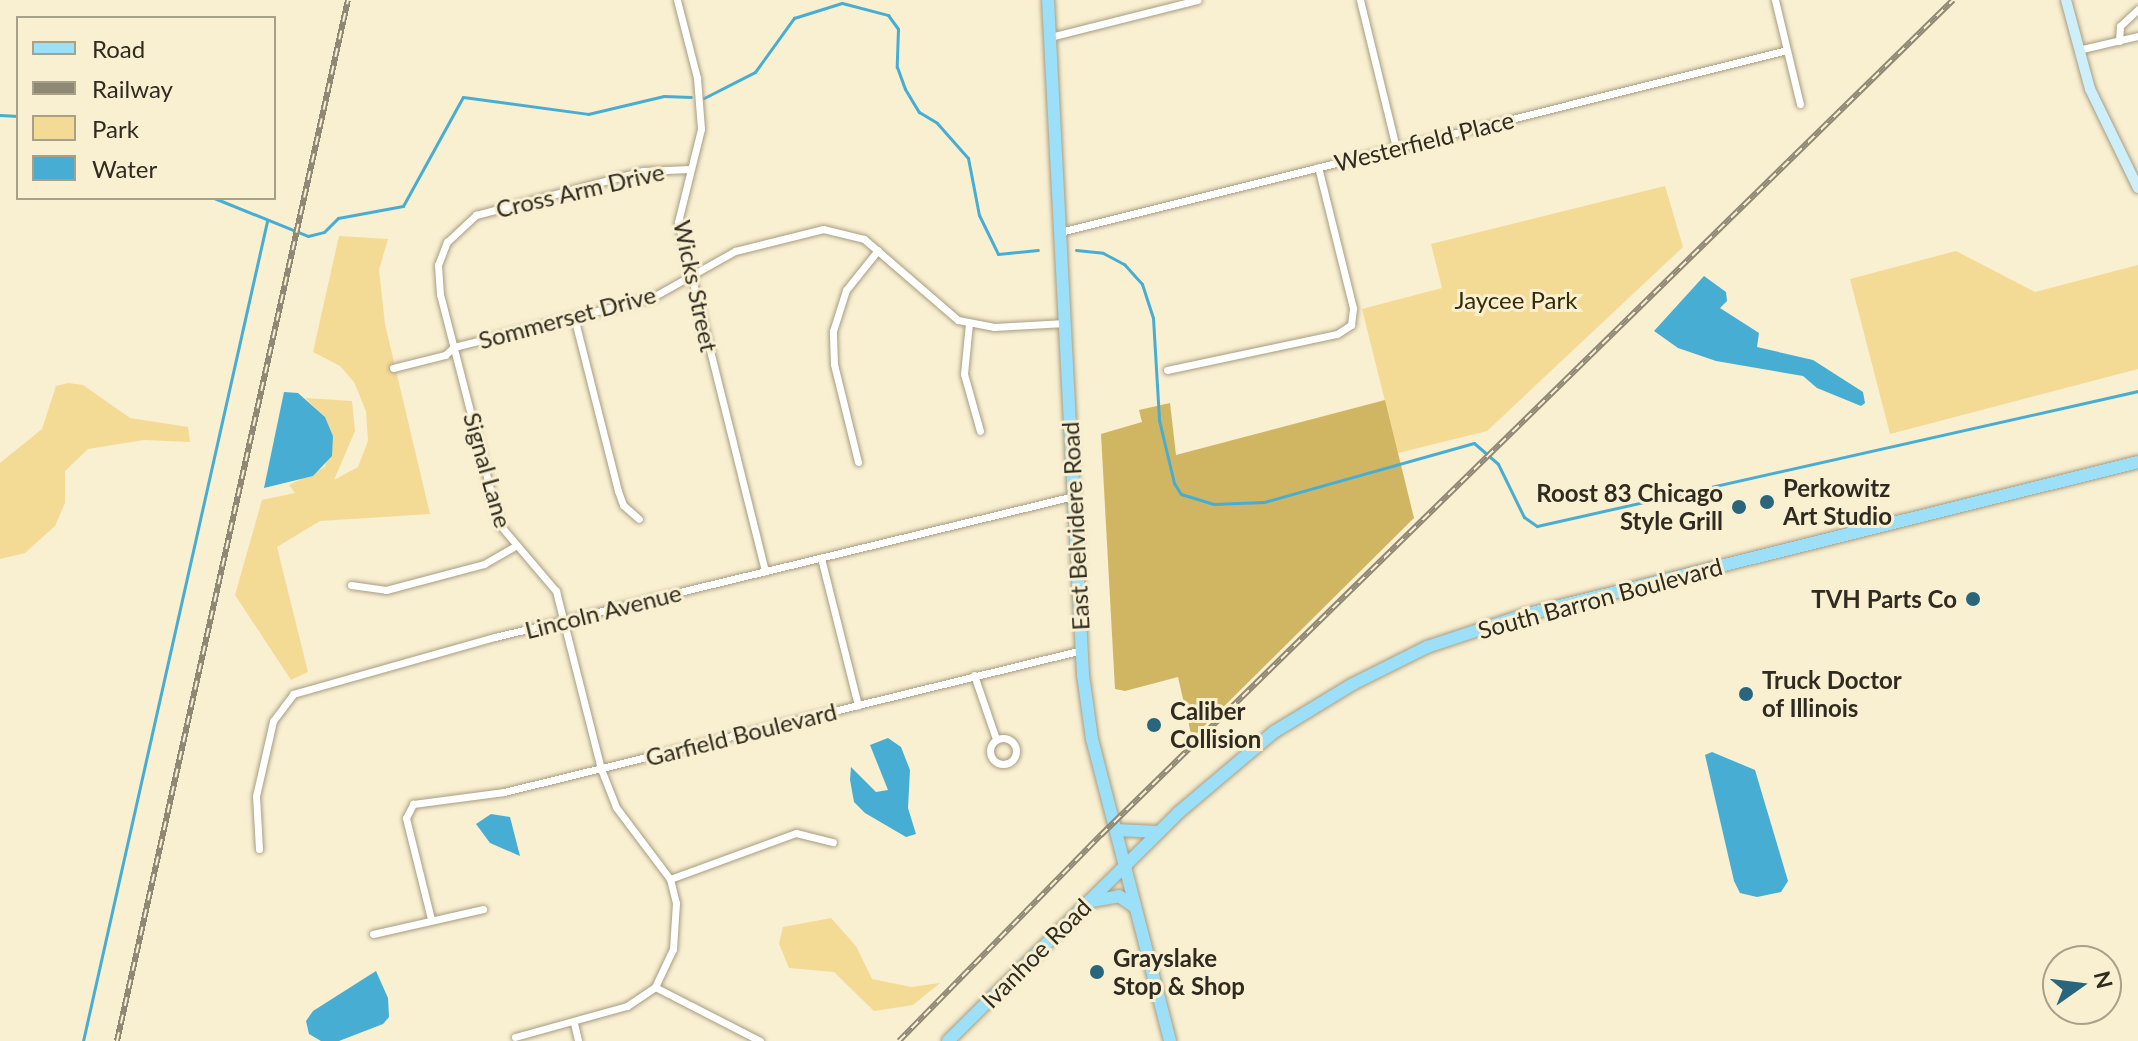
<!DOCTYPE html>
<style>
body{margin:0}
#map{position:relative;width:2138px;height:1041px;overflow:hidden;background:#f9efd1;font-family:Lato,sans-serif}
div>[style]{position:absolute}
.green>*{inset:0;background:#f3db96}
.forest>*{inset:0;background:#d0b562}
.water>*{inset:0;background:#48add3}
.stream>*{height:3px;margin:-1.5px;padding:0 1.5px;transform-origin:1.5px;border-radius:1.5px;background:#48add3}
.roads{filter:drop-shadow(0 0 2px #a79d82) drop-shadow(0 0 2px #a79d82)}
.street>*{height:7px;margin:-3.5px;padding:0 3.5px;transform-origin:3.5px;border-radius:3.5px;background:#fff}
.street>.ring{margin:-3.5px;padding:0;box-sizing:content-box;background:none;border:7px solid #fff;border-radius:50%}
.secondary>*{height:10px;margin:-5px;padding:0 5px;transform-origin:5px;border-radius:5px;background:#cdeffc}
.primary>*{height:12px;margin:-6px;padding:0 6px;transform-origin:6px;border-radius:6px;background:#9bdff8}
.rail>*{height:6px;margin-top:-3px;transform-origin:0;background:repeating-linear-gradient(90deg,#f9efd1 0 9px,#8f8874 0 18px);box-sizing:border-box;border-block:2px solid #8f8874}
.dots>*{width:22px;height:22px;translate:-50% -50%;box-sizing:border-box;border:4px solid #f9efd1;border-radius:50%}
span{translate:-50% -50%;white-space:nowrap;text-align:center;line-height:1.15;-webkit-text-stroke:6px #f9efd1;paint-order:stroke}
.street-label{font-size:24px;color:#2f2b20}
.park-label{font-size:24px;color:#362b05}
.poi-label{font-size:24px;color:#2f2b20;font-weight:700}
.left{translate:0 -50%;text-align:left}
.right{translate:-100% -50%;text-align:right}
.legend{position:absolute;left:16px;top:16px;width:260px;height:184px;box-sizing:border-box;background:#f9efd1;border:2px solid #a8a18a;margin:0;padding:10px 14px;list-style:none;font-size:24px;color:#2f2b20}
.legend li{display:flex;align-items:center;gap:16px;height:40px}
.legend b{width:40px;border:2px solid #a8a18a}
.north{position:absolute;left:2042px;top:945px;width:80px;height:80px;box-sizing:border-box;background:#f9efd1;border:2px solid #a8a18a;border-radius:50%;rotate:76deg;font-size:22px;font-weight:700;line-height:32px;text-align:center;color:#2f2b20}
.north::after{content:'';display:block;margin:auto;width:28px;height:36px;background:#29667d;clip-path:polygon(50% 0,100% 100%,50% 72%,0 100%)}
</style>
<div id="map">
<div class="green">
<div style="clip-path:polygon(1665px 186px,1683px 247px,1487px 431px,1398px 453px,1362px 309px,1442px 288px,1431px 244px)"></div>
<div style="clip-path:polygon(339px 236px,388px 239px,379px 270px,385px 324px,430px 514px,320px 521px,277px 547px,308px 672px,291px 680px,235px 595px,262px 500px,295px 493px,289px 485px,325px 467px,333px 436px,325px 417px,305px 398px,352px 401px,355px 431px,334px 480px,358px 467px,368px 441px,366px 411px,354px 382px,340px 366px,313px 352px)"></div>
<div style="clip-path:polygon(1956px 251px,2035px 292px,2138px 265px,2138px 369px,1890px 434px,1850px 279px)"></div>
<div style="clip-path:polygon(68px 383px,83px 385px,130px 418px,188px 427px,190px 442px,144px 440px,88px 449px,65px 471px,65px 503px,55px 526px,25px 553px,0 559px,0 463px,42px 429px,56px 386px)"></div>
<div style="clip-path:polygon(831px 918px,856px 946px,872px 979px,911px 987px,940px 983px,913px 1005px,874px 1011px,834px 972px,789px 968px,779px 944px,783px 927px)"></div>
</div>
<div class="forest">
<div style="clip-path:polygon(1385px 400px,1414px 518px,1192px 738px,1178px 677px,1125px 691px,1115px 689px,1101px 434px,1142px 422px,1139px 410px,1170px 403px,1176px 455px)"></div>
</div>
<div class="water">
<div style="clip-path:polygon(1704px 276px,1726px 292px,1727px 301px,1720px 308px,1759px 333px,1757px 347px,1813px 360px,1863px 392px,1865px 403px,1861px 406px,1817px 388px,1803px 376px,1716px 361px,1678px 348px,1654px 331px)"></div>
<div style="clip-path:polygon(284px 392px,298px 393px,325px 417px,333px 436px,332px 456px,313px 476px,264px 488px)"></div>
<div style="clip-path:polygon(888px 738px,901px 747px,910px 770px,908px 808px,916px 834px,906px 837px,865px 813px,854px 802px,850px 780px,851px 767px,876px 792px,888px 790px,870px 745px)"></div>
<div style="clip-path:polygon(1712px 752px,1755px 770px,1788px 881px,1781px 892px,1757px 897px,1740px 893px,1734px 881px,1705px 755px)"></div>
<div style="clip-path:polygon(491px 814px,510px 817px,520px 856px,490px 843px,476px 824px)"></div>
<div style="clip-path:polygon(376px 971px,388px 998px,389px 1017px,383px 1024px,339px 1041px,321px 1041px,309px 1034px,306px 1021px,313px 1011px)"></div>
</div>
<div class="stream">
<div style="left:704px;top:98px;width:57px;rotate:-27deg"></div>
<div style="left:755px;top:72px;width:67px;rotate:-54.2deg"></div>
<div style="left:794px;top:18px;width:50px;rotate:-17.4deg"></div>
<div style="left:842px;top:3px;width:48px;rotate:14.6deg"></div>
<div style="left:888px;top:15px;width:17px;rotate:54deg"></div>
<div style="left:898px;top:29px;width:38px;rotate:92deg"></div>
<div style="left:897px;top:67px;width:23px;rotate:70deg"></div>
<div style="left:905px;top:89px;width:27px;rotate:59deg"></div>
<div style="left:919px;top:112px;width:21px;rotate:31deg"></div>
<div style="left:937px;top:123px;width:47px;rotate:48.5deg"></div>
<div style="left:968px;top:158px;width:58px;rotate:79.1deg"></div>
<div style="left:979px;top:215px;width:43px;rotate:64deg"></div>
<div style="left:998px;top:254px;width:40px;rotate:-5.7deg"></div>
<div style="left:0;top:115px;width:18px;rotate:3deg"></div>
<div style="left:214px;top:198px;width:101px;rotate:22deg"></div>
<div style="left:308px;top:236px;width:16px;rotate:-14deg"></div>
<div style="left:324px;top:232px;width:20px;rotate:-45deg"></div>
<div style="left:338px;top:218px;width:66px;rotate:-10.5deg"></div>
<div style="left:403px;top:206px;width:124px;rotate:-61.2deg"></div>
<div style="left:463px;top:97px;width:126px;rotate:7.7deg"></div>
<div style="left:588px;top:114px;width:78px;rotate:-13.3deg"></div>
<div style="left:664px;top:96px;width:27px;rotate:2deg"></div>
<div style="left:1076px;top:250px;width:27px;rotate:6deg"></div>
<div style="left:1103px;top:253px;width:24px;rotate:28deg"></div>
<div style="left:1124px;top:264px;width:27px;rotate:48deg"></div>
<div style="left:1142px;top:284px;width:36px;rotate:72deg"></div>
<div style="left:1153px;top:318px;width:102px;rotate:86.6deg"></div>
<div style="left:1159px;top:420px;width:65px;rotate:76.6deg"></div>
<div style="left:1174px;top:483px;width:13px;rotate:58deg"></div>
<div style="left:1181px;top:494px;width:34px;rotate:17deg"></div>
<div style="left:1214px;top:504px;width:50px;rotate:-2.3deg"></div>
<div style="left:1264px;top:502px;width:218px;rotate:-15.7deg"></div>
<div style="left:1474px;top:443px;width:32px;rotate:41deg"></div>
<div style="left:1498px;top:464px;width:59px;rotate:63.9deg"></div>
<div style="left:1524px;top:517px;width:16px;rotate:35deg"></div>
<div style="left:1537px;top:526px;width:616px;rotate:-12.66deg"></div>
<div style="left:83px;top:1041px;width:840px;rotate:-77.35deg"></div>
</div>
<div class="roads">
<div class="street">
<div style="left:677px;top:0;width:81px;rotate:75.6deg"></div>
<div style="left:697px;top:78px;width:51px;rotate:85.5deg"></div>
<div style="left:701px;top:129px;width:96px;rotate:103.9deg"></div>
<div style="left:678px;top:222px;width:360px;rotate:76deg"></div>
<div style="left:1360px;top:0;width:152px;rotate:76.3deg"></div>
<div style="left:1775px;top:0;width:107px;rotate:76.5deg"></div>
<div style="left:1050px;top:37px;width:152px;rotate:-14.1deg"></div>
<div style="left:2119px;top:41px;width:15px;rotate:-86deg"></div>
<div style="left:2120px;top:26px;width:25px;rotate:-43deg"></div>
<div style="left:2078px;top:50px;width:62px;rotate:-13.1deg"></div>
<div style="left:1060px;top:232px;width:749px;rotate:-14.05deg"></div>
<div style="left:574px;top:317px;width:179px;rotate:75.8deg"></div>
<div style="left:618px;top:491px;width:15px;rotate:70deg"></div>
<div style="left:623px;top:505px;width:21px;rotate:41deg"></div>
<div style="left:969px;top:323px;width:51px;rotate:95.6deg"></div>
<div style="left:964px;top:374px;width:59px;rotate:74.3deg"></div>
<div style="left:393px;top:368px;width:54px;rotate:-14deg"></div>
<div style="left:445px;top:355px;width:12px;rotate:-42deg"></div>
<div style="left:454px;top:347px;width:205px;rotate:-14.1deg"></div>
<div style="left:653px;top:297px;width:94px;rotate:-29.3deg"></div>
<div style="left:735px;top:251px;width:91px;rotate:-14deg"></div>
<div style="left:823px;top:229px;width:42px;rotate:13.7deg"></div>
<div style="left:864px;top:239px;width:124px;rotate:40.8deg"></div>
<div style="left:958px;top:320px;width:37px;rotate:11deg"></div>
<div style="left:994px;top:327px;width:71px;rotate:-3.2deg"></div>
<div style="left:1167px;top:370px;width:174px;rotate:-12deg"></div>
<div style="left:1337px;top:334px;width:17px;rotate:-33deg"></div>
<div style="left:1351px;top:325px;width:17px;rotate:-83deg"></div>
<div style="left:1353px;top:308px;width:145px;rotate:-103.9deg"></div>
<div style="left:858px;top:462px;width:101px;rotate:-103.8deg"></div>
<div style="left:834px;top:364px;width:33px;rotate:-92deg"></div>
<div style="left:833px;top:331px;width:43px;rotate:-72.4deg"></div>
<div style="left:846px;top:290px;width:51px;rotate:-51.3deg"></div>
<div style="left:821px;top:558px;width:152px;rotate:75.9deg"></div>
<div style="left:351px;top:585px;width:35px;rotate:8deg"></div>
<div style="left:386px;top:590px;width:101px;rotate:-14.9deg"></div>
<div style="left:484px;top:564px;width:36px;rotate:-30deg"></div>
<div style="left:974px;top:675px;width:68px;rotate:71deg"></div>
<div class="ring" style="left:990px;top:738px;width:19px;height:19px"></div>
<div style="left:259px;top:849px;width:53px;rotate:-93.2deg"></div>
<div style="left:256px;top:796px;width:77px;rotate:-77.2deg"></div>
<div style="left:273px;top:721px;width:34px;rotate:-53deg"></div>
<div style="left:293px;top:694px;width:210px;rotate:-15.8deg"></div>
<div style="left:495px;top:637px;width:596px;rotate:-13.69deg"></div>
<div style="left:670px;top:879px;width:134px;rotate:-20.1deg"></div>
<div style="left:796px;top:833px;width:38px;rotate:14deg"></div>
<div style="left:431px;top:919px;width:104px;rotate:-103.9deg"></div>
<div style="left:406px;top:818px;width:16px;rotate:-63deg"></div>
<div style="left:413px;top:804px;width:92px;rotate:-7.5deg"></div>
<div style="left:504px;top:792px;width:595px;rotate:-13.8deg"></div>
<div style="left:373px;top:934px;width:113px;rotate:-12.8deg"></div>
<div style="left:655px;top:987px;width:118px;rotate:27.2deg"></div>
<div style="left:574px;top:1023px;width:18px;rotate:77deg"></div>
<div style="left:515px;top:1037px;width:116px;rotate:-15.5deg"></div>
<div style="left:627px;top:1006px;width:34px;rotate:-34deg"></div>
<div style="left:655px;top:987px;width:42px;rotate:-64.7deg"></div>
<div style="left:673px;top:949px;width:46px;rotate:-86.3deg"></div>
<div style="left:676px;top:903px;width:25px;rotate:-104deg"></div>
<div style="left:670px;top:879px;width:90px;rotate:-126.9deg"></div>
<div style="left:616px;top:807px;width:41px;rotate:-111.5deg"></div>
<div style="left:601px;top:769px;width:184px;rotate:-104.2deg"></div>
<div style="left:556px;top:591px;width:88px;rotate:-130.4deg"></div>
<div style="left:499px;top:524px;width:237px;rotate:-104.4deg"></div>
<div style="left:440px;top:294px;width:29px;rotate:-94deg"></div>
<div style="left:438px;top:265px;width:25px;rotate:-69deg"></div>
<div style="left:447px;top:242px;width:40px;rotate:-43deg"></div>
<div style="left:476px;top:215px;width:173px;rotate:-14.8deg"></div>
<div style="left:643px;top:171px;width:47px;rotate:-2.4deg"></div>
</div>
<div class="secondary">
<div style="left:2066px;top:0;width:92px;rotate:74.9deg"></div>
<div style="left:2090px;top:89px;width:110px;rotate:64.1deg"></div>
</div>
<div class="primary">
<div style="left:1048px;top:0;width:676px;rotate:87.03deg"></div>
<div style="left:1083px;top:675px;width:65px;rotate:82deg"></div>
<div style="left:1092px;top:739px;width:312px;rotate:75.5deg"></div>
<div style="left:1116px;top:830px;width:43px;rotate:2.7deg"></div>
<div style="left:1092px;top:901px;width:27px;rotate:-10deg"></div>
<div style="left:1119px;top:896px;width:19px;rotate:35deg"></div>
<div style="left:948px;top:1041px;width:324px;rotate:-44.7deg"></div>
<div style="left:1178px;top:813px;width:126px;rotate:-40.2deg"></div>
<div style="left:1274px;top:732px;width:92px;rotate:-31.3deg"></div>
<div style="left:1353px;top:684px;width:83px;rotate:-26.6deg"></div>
<div style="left:1427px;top:647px;width:102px;rotate:-18.3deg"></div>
<div style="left:1524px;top:615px;width:633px;rotate:-13.99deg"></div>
</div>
</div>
<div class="rail">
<div style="left:117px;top:1041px;width:1066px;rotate:-77.49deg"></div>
<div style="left:899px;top:1041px;width:289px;rotate:-45.6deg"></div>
<div style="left:1101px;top:835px;width:1193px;rotate:-44.42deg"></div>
</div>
<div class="dots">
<div style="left:1767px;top:502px;background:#29667d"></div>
<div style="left:1739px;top:507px;background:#29667d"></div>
<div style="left:1973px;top:599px;background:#29667d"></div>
<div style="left:1746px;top:694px;background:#29667d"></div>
<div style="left:1154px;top:725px;background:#29667d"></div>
<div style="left:1097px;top:972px;background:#29667d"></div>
</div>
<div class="street-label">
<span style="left:1424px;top:141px;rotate:-14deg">Westerfield Place</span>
<span style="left:580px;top:190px;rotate:-13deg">Cross Arm Drive</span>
<span style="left:696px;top:286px;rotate:78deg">Wicks Street</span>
<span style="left:567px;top:317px;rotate:-15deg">Sommerset Drive</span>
<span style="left:488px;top:470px;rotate:74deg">Signal Lane</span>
<span style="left:1075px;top:526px;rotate:-93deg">East Belvidere Road</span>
<span style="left:1600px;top:598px;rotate:-15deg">South Barron Boulevard</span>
<span style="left:603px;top:611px;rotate:-14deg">Lincoln Avenue</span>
<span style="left:741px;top:734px;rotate:-14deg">Garfield Boulevard</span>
<span style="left:1036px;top:953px;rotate:-45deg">Ivanhoe Road</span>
</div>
<div class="park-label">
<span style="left:1516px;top:300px">Jaycee Park</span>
</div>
<div class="poi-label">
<span class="left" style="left:1783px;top:502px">Perkowitz<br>Art Studio</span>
<span class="right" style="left:1723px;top:507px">Roost 83 Chicago<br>Style Grill</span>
<span class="right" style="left:1957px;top:599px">TVH Parts Co</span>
<span class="left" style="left:1762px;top:694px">Truck Doctor<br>of Illinois</span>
<span class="left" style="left:1170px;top:725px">Caliber<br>Collision</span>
<span class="left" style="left:1113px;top:972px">Grayslake<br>Stop &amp; Shop</span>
</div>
<ul class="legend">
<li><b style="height:10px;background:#9bdff8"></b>Road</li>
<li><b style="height:10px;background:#8f8874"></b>Railway</li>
<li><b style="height:22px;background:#f3db96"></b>Park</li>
<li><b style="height:22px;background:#48add3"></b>Water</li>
</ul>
<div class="north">N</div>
</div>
